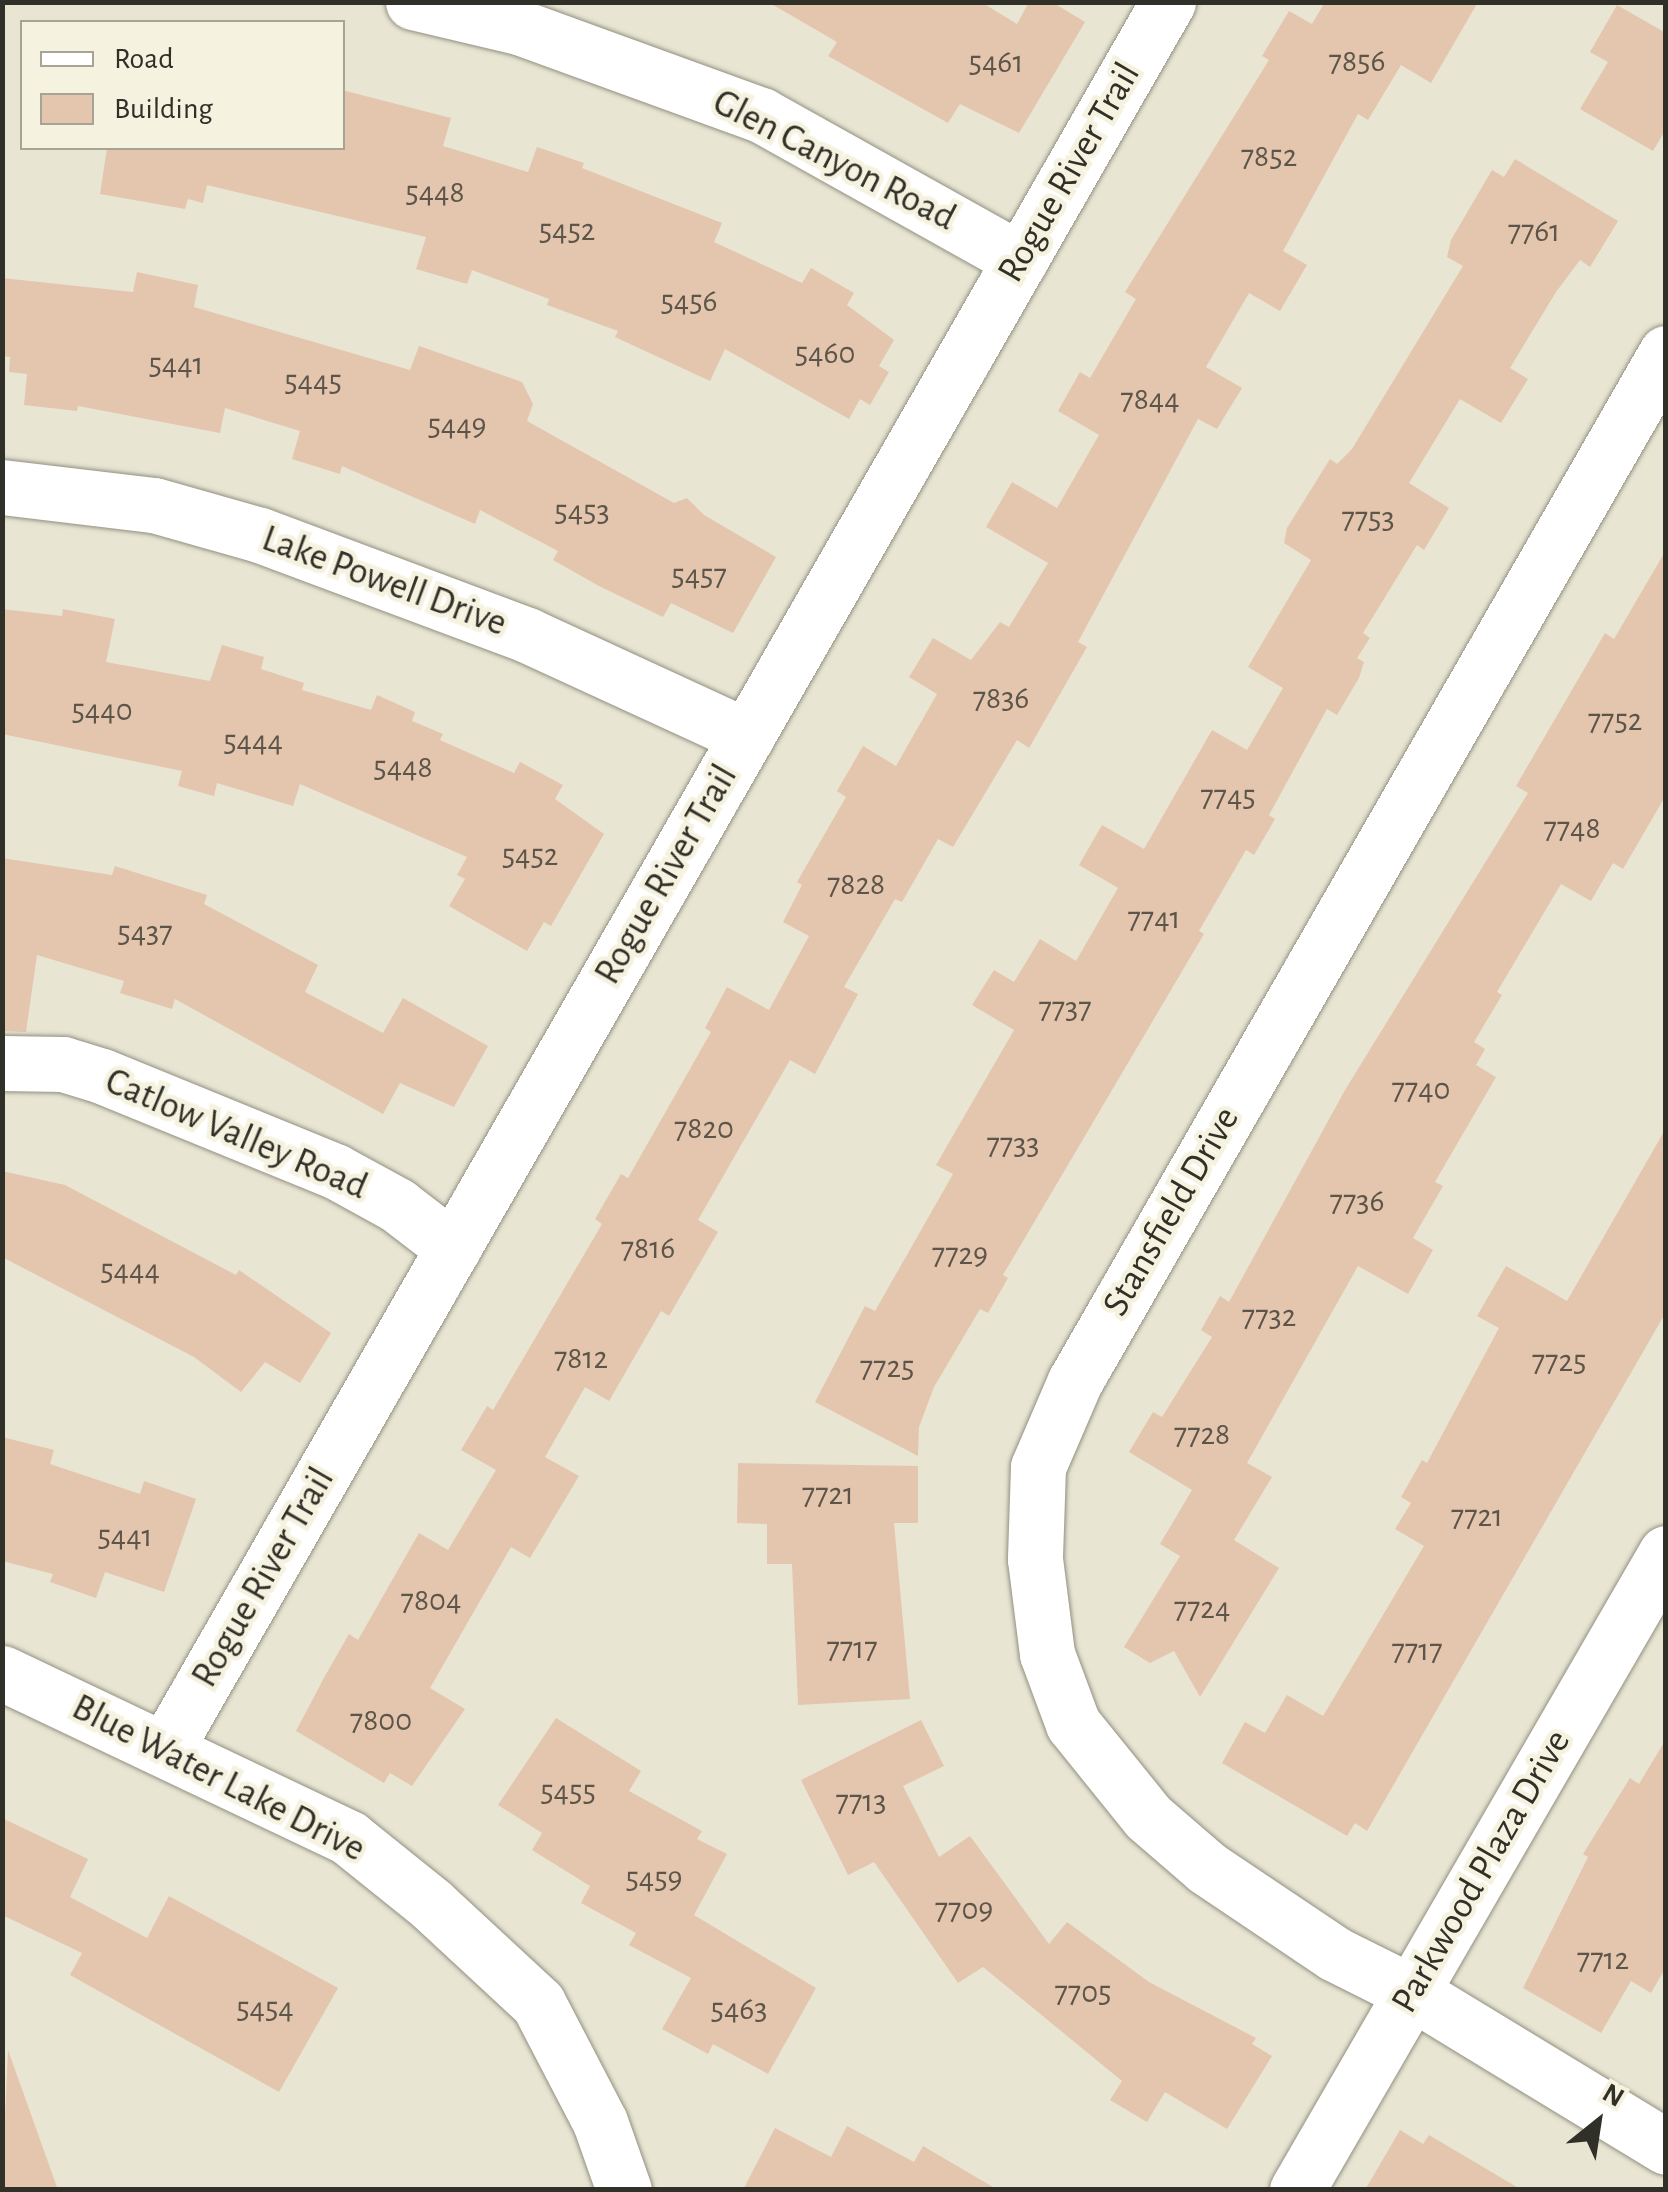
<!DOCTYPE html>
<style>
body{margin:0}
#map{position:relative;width:1668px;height:2192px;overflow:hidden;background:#e8e5d3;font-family:"Alegreya Sans",sans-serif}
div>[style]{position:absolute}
.building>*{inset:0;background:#e4c6af}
.roads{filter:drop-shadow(0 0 2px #939080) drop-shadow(0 0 2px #939080)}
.minor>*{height:55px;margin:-27.5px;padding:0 27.5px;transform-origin:27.5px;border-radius:27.5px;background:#fff}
span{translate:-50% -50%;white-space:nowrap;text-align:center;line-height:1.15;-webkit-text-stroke:9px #f6f2e0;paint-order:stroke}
.number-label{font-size:32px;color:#5d554a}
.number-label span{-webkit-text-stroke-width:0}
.street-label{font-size:38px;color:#302f28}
.frame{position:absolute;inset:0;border:5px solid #302f28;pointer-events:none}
.legend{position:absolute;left:20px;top:20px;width:325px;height:130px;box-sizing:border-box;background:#f6f2e0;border:2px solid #a7a496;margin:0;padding:12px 18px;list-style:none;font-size:30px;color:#302f28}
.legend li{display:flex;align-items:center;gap:20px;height:50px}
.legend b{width:50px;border:2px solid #a7a496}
.north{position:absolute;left:1548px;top:2072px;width:100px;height:100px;-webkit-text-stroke:8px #f6f2e0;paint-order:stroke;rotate:30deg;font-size:28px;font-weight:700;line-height:40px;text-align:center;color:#302f28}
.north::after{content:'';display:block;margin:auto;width:35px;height:45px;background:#302f28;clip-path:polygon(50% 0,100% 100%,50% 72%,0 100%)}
</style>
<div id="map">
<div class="building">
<div style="clip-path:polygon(768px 2px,981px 2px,1017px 24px,1029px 2px,1052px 2px,1085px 22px,1019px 133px,960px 104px,948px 123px,828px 56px,837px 42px)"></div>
<div style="clip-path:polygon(1325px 2px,1478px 2px,1431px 83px,1401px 65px,1368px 120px,1358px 114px,1283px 251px,1307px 265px,1280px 311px,1249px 293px,1206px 367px,1242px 388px,1217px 429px,1198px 419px,1078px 642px,1087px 647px,1029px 748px,1017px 740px,953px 847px,938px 839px,902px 902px,895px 899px,844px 987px,858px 994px,815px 1074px,790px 1060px,698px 1220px,718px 1232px,669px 1316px,661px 1311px,609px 1401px,585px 1387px,545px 1457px,579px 1476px,530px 1558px,511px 1547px,430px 1688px,465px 1709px,412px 1786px,390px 1773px,384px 1783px,296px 1731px,325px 1676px,349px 1634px,358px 1640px,419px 1533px,448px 1550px,496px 1470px,461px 1450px,487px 1406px,493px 1410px,602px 1224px,595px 1219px,621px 1174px,628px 1178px,711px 1032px,705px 1028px,727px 987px,769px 1010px,809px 936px,783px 922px,802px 885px,797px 882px,846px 797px,837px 791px,863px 746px,896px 766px,937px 694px,909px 677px,933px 638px,971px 660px,1000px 622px,1009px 627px,1048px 563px,986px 527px,1012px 482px,1057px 508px,1099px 435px,1058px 411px,1080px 372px,1090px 378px,1136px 299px,1125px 292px,1269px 60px,1262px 56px,1289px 11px,1312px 24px)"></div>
<div style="clip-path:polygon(1617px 5px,1666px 33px,1666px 129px,1653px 151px,1580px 109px,1608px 62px,1590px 52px)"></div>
<div style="clip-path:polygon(342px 90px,451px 118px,443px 146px,528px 172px,537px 147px,584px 163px,582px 168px,722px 223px,714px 242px,802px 283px,811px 268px,854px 293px,847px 305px,894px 340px,879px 366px,889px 372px,870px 405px,860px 399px,849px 419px,725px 349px,710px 381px,615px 337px,618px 331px,547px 305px,549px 299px,472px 270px,467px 284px,416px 269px,426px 237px,207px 185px,203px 203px,188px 199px,185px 209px,100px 194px,107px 148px,342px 148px)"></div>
<div style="clip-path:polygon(1515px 159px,1618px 221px,1590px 267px,1580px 260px,1556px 292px,1510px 368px,1528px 379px,1501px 423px,1460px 399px,1409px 483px,1449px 508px,1424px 550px,1417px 545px,1363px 633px,1370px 638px,1357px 658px,1364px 662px,1359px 678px,1337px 715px,1327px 709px,1269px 815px,1275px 819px,1254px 855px,1246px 850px,1199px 931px,1204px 934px,1003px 1275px,1008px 1278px,988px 1313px,980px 1309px,934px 1387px,919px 1427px,918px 1456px,815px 1402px,865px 1306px,875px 1311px,953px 1174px,936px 1165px,1014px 1030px,972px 1005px,994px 970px,1014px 982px,1040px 939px,1076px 961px,1118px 888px,1079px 865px,1102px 825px,1144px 849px,1212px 730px,1247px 750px,1283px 688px,1248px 667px,1311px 560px,1284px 543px,1287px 528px,1330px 459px,1337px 464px,1352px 449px,1463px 266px,1447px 257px,1451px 240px,1492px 170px,1504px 177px)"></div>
<div style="clip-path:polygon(137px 272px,198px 285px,194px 307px,410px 370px,419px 346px,522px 382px,533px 404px,527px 421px,674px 503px,687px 498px,704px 515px,776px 557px,733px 633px,671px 603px,663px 617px,599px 586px,553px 560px,558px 551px,480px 510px,475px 524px,342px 466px,340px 474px,292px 459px,300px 431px,225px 408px,220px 433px,78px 406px,77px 411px,24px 405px,27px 374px,9px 372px,10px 357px,2px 356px,2px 278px,133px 292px)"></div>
<div style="clip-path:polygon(1666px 550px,1666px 795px,1623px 869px,1613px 863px,1591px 901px,1561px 884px,1497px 992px,1502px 995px,1474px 1042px,1485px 1049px,1476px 1065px,1496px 1077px,1435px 1182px,1443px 1186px,1413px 1238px,1433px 1250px,1408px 1294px,1358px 1266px,1247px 1463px,1272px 1477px,1234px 1540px,1279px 1568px,1200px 1697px,1174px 1651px,1150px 1663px,1124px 1647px,1180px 1556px,1160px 1544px,1192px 1490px,1129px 1452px,1153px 1412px,1162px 1417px,1212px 1337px,1201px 1330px,1220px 1296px,1229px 1302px,1345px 1090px,1528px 793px,1516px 786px,1580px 676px,1605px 633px,1614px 639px)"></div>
<div style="clip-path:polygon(2px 609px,62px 616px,63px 609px,115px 619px,106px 662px,210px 681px,222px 645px,264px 657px,261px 669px,304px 683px,302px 690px,371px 710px,377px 695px,415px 712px,412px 721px,443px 734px,440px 740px,514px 773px,520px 762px,563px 785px,555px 799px,604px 834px,551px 926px,544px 922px,527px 951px,449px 906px,465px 879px,457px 875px,467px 857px,300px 784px,293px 806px,217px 783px,214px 796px,178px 786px,182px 771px,2px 734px)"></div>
<div style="clip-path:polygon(2px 858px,112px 875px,115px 866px,207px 895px,204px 904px,318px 965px,305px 992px,383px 1033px,403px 998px,488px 1046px,454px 1107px,400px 1083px,383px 1114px,175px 999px,172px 1009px,120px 993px,124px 981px,37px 955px,26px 1032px,2px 1031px)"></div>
<div style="clip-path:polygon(1666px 1128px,1666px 1312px,1367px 1831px,1355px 1823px,1347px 1836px,1222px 1763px,1245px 1722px,1265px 1733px,1287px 1695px,1323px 1716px,1424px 1546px,1395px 1529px,1411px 1503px,1401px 1497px,1422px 1460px,1427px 1463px,1499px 1328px,1477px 1316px,1506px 1266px,1567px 1301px)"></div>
<div style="clip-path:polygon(2px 1171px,65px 1185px,236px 1275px,239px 1270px,331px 1333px,300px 1383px,265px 1362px,241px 1392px,194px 1357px,2px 1257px)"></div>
<div style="clip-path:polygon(2px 1437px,54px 1450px,50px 1464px,140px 1494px,144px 1481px,196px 1499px,164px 1592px,105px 1572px,96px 1598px,50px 1582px,53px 1574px,2px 1561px)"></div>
<div style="clip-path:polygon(738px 1463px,918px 1466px,918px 1523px,894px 1523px,910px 1699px,798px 1705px,792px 1564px,767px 1564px,767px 1524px,737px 1523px)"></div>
<div style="clip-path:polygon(556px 1718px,641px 1771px,629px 1791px,702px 1831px,697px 1839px,727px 1854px,694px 1915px,816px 1988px,768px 2074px,713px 2044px,708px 2054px,662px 2029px,691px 1978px,629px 1945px,636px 1933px,581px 1903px,590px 1886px,532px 1850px,542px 1833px,498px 1805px)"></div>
<div style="clip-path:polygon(921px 1720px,944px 1766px,903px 1786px,939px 1857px,970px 1836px,1049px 1944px,1067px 1922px,1149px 1982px,1256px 2038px,1252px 2044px,1272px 2056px,1227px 2129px,1165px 2092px,1147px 2122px,1110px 2100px,1122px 2081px,983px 1967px,958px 1983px,874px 1862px,848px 1875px,801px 1780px)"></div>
<div style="clip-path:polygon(1666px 1739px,1666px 1967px,1651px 1993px,1631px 1981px,1601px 2033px,1523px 1988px,1588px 1857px,1583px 1854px,1630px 1778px,1639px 1784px)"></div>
<div style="clip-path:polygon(2px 1818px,88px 1859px,70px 1897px,147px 1938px,169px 1896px,338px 1988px,279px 2092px,70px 1975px,82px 1953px,2px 1915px)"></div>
<div style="clip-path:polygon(8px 2050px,58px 2190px,2px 2190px)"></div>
<div style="clip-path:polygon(847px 2126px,914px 2162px,923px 2146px,998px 2190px,743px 2190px,775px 2128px,831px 2157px)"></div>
<div style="clip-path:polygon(1400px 2130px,1423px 2144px,1429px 2135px,1522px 2190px,1365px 2190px)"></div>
</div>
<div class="roads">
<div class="minor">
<div style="left:413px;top:2px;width:109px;rotate:13.3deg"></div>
<div style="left:519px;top:27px;width:258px;rotate:20deg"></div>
<div style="left:761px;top:115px;width:297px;rotate:29.2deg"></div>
<div style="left:1666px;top:353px;width:1186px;rotate:119.89deg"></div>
<div style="left:1075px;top:1381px;width:94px;rotate:113.3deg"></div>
<div style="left:1038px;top:1467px;width:92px;rotate:91.9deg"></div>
<div style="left:1035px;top:1559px;width:96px;rotate:82.8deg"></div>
<div style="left:1047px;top:1654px;width:75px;rotate:69.6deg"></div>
<div style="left:1073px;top:1724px;width:119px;rotate:51.1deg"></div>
<div style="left:1148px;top:1817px;width:78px;rotate:40.8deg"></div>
<div style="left:1207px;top:1868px;width:154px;rotate:33.9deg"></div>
<div style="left:1335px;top:1954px;width:87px;rotate:26.6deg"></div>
<div style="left:1413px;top:1993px;width:296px;rotate:31.3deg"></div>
<div style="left:2px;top:487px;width:153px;rotate:6.8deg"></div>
<div style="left:154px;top:505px;width:110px;rotate:15.8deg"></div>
<div style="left:260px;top:535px;width:285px;rotate:20.5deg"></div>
<div style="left:527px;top:635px;width:242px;rotate:24.7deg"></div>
<div style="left:2px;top:1063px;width:61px;rotate:0.9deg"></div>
<div style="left:63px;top:1064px;width:41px;rotate:17.1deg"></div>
<div style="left:102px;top:1076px;width:252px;rotate:22.2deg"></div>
<div style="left:335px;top:1171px;width:71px;rotate:28.7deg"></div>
<div style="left:397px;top:1205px;width:71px;rotate:37.5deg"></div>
<div style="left:2px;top:1673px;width:384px;rotate:25.4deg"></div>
<div style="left:349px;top:1838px;width:105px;rotate:38.8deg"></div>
<div style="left:431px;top:1904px;width:146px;rotate:42.8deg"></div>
<div style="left:538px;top:2003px;width:134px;rotate:62.5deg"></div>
<div style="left:600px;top:2122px;width:72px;rotate:70.6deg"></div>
<div style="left:166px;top:1748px;width:2013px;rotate:-60.15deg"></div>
<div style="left:1297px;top:2190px;width:736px;rotate:-59.92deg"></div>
</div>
</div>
<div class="number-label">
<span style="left:1357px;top:61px">7856</span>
<span style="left:996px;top:62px">5461</span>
<span style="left:1269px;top:156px">7852</span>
<span style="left:435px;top:192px">5448</span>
<span style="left:567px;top:230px">5452</span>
<span style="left:1534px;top:231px">7761</span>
<span style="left:689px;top:301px">5456</span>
<span style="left:825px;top:353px">5460</span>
<span style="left:176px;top:364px">5441</span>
<span style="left:313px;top:381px">5445</span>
<span style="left:1150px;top:399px">7844</span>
<span style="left:457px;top:425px">5449</span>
<span style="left:582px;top:511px">5453</span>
<span style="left:1368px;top:518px">7753</span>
<span style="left:699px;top:575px">5457</span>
<span style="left:1001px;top:698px">7836</span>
<span style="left:102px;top:710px">5440</span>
<span style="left:1615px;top:720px">7752</span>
<span style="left:253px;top:741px">5444</span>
<span style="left:403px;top:767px">5448</span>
<span style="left:1228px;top:796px">7745</span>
<span style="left:1572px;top:828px">7748</span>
<span style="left:530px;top:855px">5452</span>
<span style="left:856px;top:884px">7828</span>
<span style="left:1154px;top:918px">7741</span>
<span style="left:145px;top:932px">5437</span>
<span style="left:1065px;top:1008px">7737</span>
<span style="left:1421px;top:1089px">7740</span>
<span style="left:704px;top:1128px">7820</span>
<span style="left:1013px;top:1144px">7733</span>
<span style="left:1357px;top:1201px">7736</span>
<span style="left:648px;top:1248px">7816</span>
<span style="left:960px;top:1254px">7729</span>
<span style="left:130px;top:1270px">5444</span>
<span style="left:1269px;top:1316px">7732</span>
<span style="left:581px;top:1358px">7812</span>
<span style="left:1559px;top:1361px">7725</span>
<span style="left:887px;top:1367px">7725</span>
<span style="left:1202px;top:1434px">7728</span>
<span style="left:828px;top:1494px">7721</span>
<span style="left:1477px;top:1516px">7721</span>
<span style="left:125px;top:1536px">5441</span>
<span style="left:431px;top:1600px">7804</span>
<span style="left:1202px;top:1608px">7724</span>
<span style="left:852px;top:1648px">7717</span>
<span style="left:1417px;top:1650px">7717</span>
<span style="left:381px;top:1720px">7800</span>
<span style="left:568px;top:1791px">5455</span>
<span style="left:861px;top:1801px">7713</span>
<span style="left:654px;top:1878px">5459</span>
<span style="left:964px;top:1909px">7709</span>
<span style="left:1603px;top:1959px">7712</span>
<span style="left:1083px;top:1992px">7705</span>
<span style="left:265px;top:2008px">5454</span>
<span style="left:739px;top:2009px">5463</span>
</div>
<div class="street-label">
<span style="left:834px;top:161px;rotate:27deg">Glen Canyon Road</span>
<span style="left:1070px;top:173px;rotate:-60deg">Rogue River Trail</span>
<span style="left:384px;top:582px;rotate:20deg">Lake Powell Drive</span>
<span style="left:667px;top:875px;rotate:-60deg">Rogue River Trail</span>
<span style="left:236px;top:1135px;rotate:23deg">Catlow Valley Road</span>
<span style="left:1172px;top:1212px;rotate:-60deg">Stansfield Drive</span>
<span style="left:264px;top:1578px;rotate:-60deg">Rogue River Trail</span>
<span style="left:218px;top:1779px;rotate:27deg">Blue Water Lake Drive</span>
<span style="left:1482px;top:1872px;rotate:-60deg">Parkwood Plaza Drive</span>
</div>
<div class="frame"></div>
<ul class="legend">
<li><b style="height:12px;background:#fff"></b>Road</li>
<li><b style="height:28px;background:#e4c6af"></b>Building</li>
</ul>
<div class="north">N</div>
</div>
